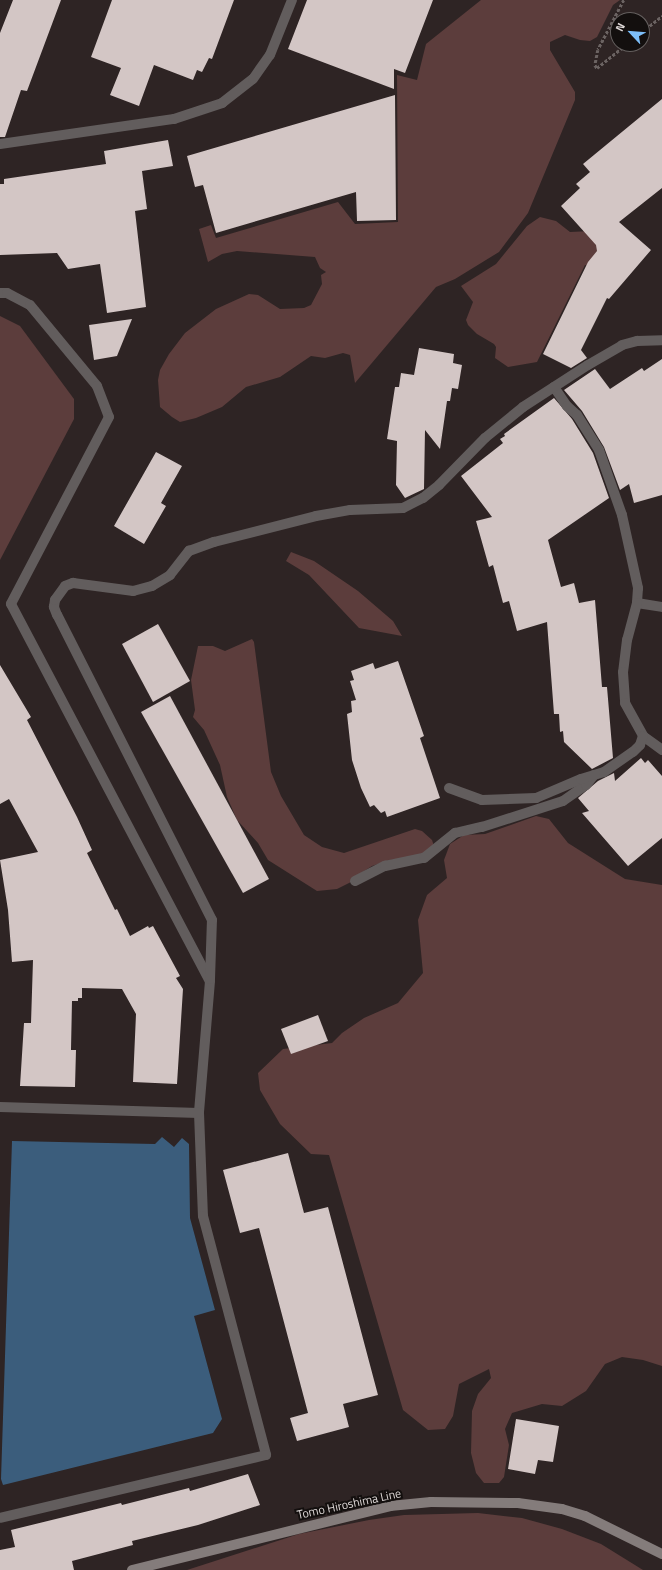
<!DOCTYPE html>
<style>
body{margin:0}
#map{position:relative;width:662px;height:1570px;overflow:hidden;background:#2e2424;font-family:"Titillium Web",sans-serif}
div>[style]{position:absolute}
.green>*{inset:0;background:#5c3d3c}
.water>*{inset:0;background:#3b5d7c}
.building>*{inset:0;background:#d3c6c5}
.path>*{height:2.5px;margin-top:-1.25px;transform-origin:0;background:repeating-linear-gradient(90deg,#6b6362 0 3px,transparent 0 5px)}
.lane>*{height:10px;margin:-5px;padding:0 5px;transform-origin:5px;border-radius:5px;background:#625d5d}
.street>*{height:10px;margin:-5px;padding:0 5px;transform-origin:5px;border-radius:5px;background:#625d5d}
.secondary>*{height:10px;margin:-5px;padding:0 5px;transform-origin:5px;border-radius:5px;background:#847c7b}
span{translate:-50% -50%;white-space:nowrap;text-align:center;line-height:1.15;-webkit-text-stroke:4px #130f0e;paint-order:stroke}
.street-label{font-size:12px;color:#dfd9d8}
.north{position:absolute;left:610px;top:12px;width:40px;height:40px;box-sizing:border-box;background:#130f0e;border:1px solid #65605f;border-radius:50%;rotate:296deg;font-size:11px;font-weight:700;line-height:16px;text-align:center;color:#dfd9d8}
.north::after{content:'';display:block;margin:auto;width:14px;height:18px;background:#7cbef9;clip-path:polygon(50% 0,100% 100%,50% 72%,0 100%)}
</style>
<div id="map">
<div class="green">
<div style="clip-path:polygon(481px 0,620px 0,613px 5px,597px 37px,590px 41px,580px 40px,565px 35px,550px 42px,550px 50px,575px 92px,575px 100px,528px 213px,499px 252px,455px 279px,436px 287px,355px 383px,350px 355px,343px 353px,325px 358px,311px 356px,280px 377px,246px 387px,222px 407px,196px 418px,180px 422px,172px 417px,160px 407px,158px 380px,160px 370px,169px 354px,185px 333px,216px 309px,249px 294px,258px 295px,280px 309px,304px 308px,311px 305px,322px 284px,321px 275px,326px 272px,320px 268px,315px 257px,237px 251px,222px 254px,208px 262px,199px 229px,211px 225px,216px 238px,338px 202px,355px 224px,398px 222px,397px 75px,417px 80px,426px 44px)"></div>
<div style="clip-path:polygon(540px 217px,556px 221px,570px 232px,591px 231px,600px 251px,589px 266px,585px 265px,537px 362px,508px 367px,495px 358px,496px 347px,494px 344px,477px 334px,468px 325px,466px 320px,473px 302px,461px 286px,496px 264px,527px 226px)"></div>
<div style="clip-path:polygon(0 316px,20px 326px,74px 399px,74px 419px,0 560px)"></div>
<div style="clip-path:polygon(291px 552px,314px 561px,358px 591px,393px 621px,402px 636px,359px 628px,309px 575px,286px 561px)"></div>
<div style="clip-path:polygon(252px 639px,254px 642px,271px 772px,281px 796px,304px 835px,322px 847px,344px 853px,415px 829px,422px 831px,432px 840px,434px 846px,430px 851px,412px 858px,390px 860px,372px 866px,353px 878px,353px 881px,337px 889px,317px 891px,268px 860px,258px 843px,237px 820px,227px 797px,220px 765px,204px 730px,193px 717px,195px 710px,191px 680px,198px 646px,213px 646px,225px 651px)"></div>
<div style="clip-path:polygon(536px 816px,549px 819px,568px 843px,625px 879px,662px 885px,662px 1366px,643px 1360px,622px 1357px,605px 1364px,586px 1391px,562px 1406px,542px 1404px,512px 1413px,505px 1429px,509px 1445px,504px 1477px,499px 1483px,484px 1483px,476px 1473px,471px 1453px,472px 1411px,478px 1394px,491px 1378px,489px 1369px,459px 1384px,453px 1416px,445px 1429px,428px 1430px,403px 1410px,329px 1155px,311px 1154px,280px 1124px,260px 1090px,258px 1073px,283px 1049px,332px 1043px,342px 1033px,364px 1018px,398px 1003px,423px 973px,418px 920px,427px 895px,447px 878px,444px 860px,450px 844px,464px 835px,485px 834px)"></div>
<div style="clip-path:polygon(478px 1513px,522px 1518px,562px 1529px,601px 1544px,643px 1570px,187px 1570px,299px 1534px,369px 1520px,404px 1515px)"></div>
</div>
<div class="water">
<div style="clip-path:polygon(162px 1137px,174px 1147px,182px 1138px,189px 1144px,190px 1218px,215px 1310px,194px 1316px,222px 1419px,213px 1433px,3px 1485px,1px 1479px,12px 1141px,155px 1144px)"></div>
</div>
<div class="building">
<div style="clip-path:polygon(13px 0,61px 0,27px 91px,21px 90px,5px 137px,0 137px,0 33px)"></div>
<div style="clip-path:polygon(112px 0,234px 0,212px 59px,209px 58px,202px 72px,197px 70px,193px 80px,154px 65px,139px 106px,110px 95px,121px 68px,91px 57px)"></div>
<div style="clip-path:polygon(307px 0,433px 0,405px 73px,394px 69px,394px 89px,288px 49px)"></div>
<div style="clip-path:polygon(395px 95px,396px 220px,357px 221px,356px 192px,216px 233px,203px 185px,195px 187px,187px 156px)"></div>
<div style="clip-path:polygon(662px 99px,662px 188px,619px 222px,651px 250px,609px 299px,607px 298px,581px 350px,587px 358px,571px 368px,543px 354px,588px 262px,597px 251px,596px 245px,561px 206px,580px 188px,576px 184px,590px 172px,583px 164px)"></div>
<div style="clip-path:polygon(168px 140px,173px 166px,142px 171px,147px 209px,135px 211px,146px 307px,107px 313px,100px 264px,68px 269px,57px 253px,0 255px,0 184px,4px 184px,4px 179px,106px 164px,104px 151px)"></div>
<div style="clip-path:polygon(132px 319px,117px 356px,94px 360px,89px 325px)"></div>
<div style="clip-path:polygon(419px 348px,454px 354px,453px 363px,462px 365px,458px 389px,452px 388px,450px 401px,447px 401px,440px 449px,425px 430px,424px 489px,405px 498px,396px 485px,397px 441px,387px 439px,395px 387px,399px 387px,401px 373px,414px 375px)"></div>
<div style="clip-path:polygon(662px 359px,662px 495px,634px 503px,629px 484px,620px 490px,604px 447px,582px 411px,564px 390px,595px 369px,610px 389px,642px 368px,644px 371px)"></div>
<div style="clip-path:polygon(554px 398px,572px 419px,593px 453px,609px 498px,548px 540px,561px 587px,574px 583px,579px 603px,595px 600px,602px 687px,607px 687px,613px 758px,592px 769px,564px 742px,563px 731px,560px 732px,559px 714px,554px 714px,547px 622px,517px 631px,509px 601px,503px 603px,493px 565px,489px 567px,476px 521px,492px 517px,461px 476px,503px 443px,500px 439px,505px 436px,504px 434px)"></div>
<div style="clip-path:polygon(156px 452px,182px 466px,161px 503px,166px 506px,144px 544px,114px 526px)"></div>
<div style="clip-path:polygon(158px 624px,190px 681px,153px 702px,122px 644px)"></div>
<div style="clip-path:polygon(398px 661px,424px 736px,420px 738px,440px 798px,387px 817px,385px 811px,381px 813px,374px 805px,370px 807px,361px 788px,352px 760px,347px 714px,352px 712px,351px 701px,356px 700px,350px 681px,354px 680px,351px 671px,373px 663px,375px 669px)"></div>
<div style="clip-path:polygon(0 665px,31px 717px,27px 720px,77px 817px,92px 850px,87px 853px,115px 910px,117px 909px,130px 936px,148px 926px,149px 928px,153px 926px,180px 976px,176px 978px,183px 989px,177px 1084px,133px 1082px,136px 1014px,122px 989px,82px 988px,82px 998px,78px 998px,78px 1001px,72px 1001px,71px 1050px,76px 1050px,75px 1087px,20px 1086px,24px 1023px,31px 1023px,33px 960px,12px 962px,8px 910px,0 860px,38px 852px,9px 799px,0 804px)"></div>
<div style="clip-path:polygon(170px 696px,269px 879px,243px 893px,141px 712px)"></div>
<div style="clip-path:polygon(641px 758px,645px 763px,648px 760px,662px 776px,662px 838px,628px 866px,582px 813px,589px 811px,578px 798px,598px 781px,614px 773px,615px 781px)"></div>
<div style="clip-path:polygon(318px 1015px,328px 1041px,291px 1054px,281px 1029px)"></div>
<div style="clip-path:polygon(288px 1153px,304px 1213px,328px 1207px,378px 1395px,343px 1404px,349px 1427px,297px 1441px,290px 1418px,308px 1413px,259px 1228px,240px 1233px,223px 1170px)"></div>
<div style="clip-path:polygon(516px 1419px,559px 1426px,553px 1462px,538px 1460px,535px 1474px,508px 1469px)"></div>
<div style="clip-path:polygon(248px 1474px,260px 1505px,198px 1525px,132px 1541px,133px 1545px,72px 1561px,74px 1570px,0 1570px,0 1550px,15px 1547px,11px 1530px,121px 1503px,122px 1505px,189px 1488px,190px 1491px)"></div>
</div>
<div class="path">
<div style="left:624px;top:0;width:56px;rotate:117.5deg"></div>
<div style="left:598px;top:50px;width:15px;rotate:101deg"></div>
<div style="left:595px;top:65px;width:4px;rotate:56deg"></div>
<div style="left:597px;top:68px;width:38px;rotate:-39deg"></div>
<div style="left:642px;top:32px;width:26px;rotate:-39deg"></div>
</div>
<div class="lane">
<div style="left:637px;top:603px;width:25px;rotate:9deg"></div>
<div style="left:355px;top:881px;width:34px;rotate:-27deg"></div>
<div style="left:385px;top:866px;width:40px;rotate:-12deg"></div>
<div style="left:424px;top:858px;width:40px;rotate:-39deg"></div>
<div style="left:455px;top:833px;width:28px;rotate:-13deg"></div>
<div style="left:482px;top:827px;width:85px;rotate:-17.8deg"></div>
<div style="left:563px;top:801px;width:28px;rotate:-35deg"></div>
<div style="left:586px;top:785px;width:13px;rotate:-51deg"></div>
</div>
<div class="street">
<div style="left:0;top:144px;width:176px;rotate:-8.2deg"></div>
<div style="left:174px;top:119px;width:51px;rotate:-18.4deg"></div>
<div style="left:222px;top:103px;width:39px;rotate:-38deg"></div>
<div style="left:253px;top:79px;width:29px;rotate:-55deg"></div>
<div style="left:270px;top:55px;width:59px;rotate:-68.2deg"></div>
<div style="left:0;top:293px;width:7px"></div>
<div style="left:7px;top:293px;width:26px;rotate:28deg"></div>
<div style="left:30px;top:305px;width:105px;rotate:50.4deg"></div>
<div style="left:97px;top:386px;width:33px;rotate:69deg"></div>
<div style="left:109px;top:417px;width:211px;rotate:117.7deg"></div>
<div style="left:11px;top:604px;width:426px;rotate:62.2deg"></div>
<div style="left:210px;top:981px;width:132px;rotate:94.8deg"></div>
<div style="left:199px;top:1113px;width:103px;rotate:87.8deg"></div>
<div style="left:203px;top:1216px;width:247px;rotate:75.2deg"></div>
<div style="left:266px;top:1455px;width:273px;rotate:166.7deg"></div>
<div style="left:554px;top:387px;width:23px;rotate:56deg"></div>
<div style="left:567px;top:406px;width:13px;rotate:42deg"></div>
<div style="left:577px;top:415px;width:41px;rotate:57.8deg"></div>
<div style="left:599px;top:450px;width:69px;rotate:70.5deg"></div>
<div style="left:622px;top:515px;width:75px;rotate:77.6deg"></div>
<div style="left:638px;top:588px;width:15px;rotate:94deg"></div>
<div style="left:637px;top:603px;width:38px;rotate:105deg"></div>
<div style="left:627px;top:640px;width:32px;rotate:97deg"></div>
<div style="left:623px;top:672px;width:31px;rotate:86deg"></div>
<div style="left:625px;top:703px;width:38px;rotate:61deg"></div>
<div style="left:643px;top:736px;width:24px;rotate:36deg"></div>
<div style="left:449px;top:788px;width:35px;rotate:20deg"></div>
<div style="left:482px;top:800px;width:54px;rotate:-2.1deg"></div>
<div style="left:536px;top:798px;width:49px;rotate:-22.9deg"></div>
<div style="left:581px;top:779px;width:24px;rotate:-17deg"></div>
<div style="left:604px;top:772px;width:35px;rotate:-35deg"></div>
<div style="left:633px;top:752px;width:10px;rotate:-45deg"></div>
<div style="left:640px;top:745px;width:9px;rotate:-72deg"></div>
<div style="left:210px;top:979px;width:59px;rotate:-88.1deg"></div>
<div style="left:212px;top:920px;width:342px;rotate:-116.9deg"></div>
<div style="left:57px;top:615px;width:9px;rotate:-111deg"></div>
<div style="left:54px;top:607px;width:7px;rotate:-82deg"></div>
<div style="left:55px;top:600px;width:17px;rotate:-54deg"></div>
<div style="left:65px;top:586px;width:9px;rotate:-21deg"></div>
<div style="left:73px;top:583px;width:61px;rotate:7.6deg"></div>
<div style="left:133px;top:591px;width:20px;rotate:-15deg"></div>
<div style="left:152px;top:586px;width:21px;rotate:-31deg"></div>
<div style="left:170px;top:575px;width:31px;rotate:-52deg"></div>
<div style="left:189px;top:551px;width:27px;rotate:-20deg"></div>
<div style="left:214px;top:542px;width:105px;rotate:-14.3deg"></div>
<div style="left:316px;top:516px;width:35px;rotate:-10deg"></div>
<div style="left:350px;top:510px;width:53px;rotate:-2.2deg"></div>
<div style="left:403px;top:508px;width:22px;rotate:-27deg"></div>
<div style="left:423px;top:498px;width:21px;rotate:-39deg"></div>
<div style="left:439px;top:485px;width:66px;rotate:-45.6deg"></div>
<div style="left:485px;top:438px;width:49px;rotate:-39.2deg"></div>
<div style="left:523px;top:407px;width:77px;rotate:-32.9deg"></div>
<div style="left:588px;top:365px;width:39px;rotate:-30deg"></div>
<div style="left:622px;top:345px;width:16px;rotate:-15deg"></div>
<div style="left:637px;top:341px;width:25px;rotate:-2deg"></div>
<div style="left:0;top:1107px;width:199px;rotate:1.7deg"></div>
</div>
<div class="secondary">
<div style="left:132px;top:1570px;width:266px;rotate:-13.9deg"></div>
<div style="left:390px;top:1506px;width:41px;rotate:-5.6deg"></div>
<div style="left:431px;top:1502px;width:87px;rotate:0.7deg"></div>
<div style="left:518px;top:1503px;width:44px;rotate:7.8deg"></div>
<div style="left:562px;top:1509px;width:24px;rotate:17deg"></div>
<div style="left:585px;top:1516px;width:86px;rotate:26.3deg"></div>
</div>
<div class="street-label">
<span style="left:349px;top:1504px;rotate:-12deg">Tomo Hiroshima Line</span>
</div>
<div class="north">N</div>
</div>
